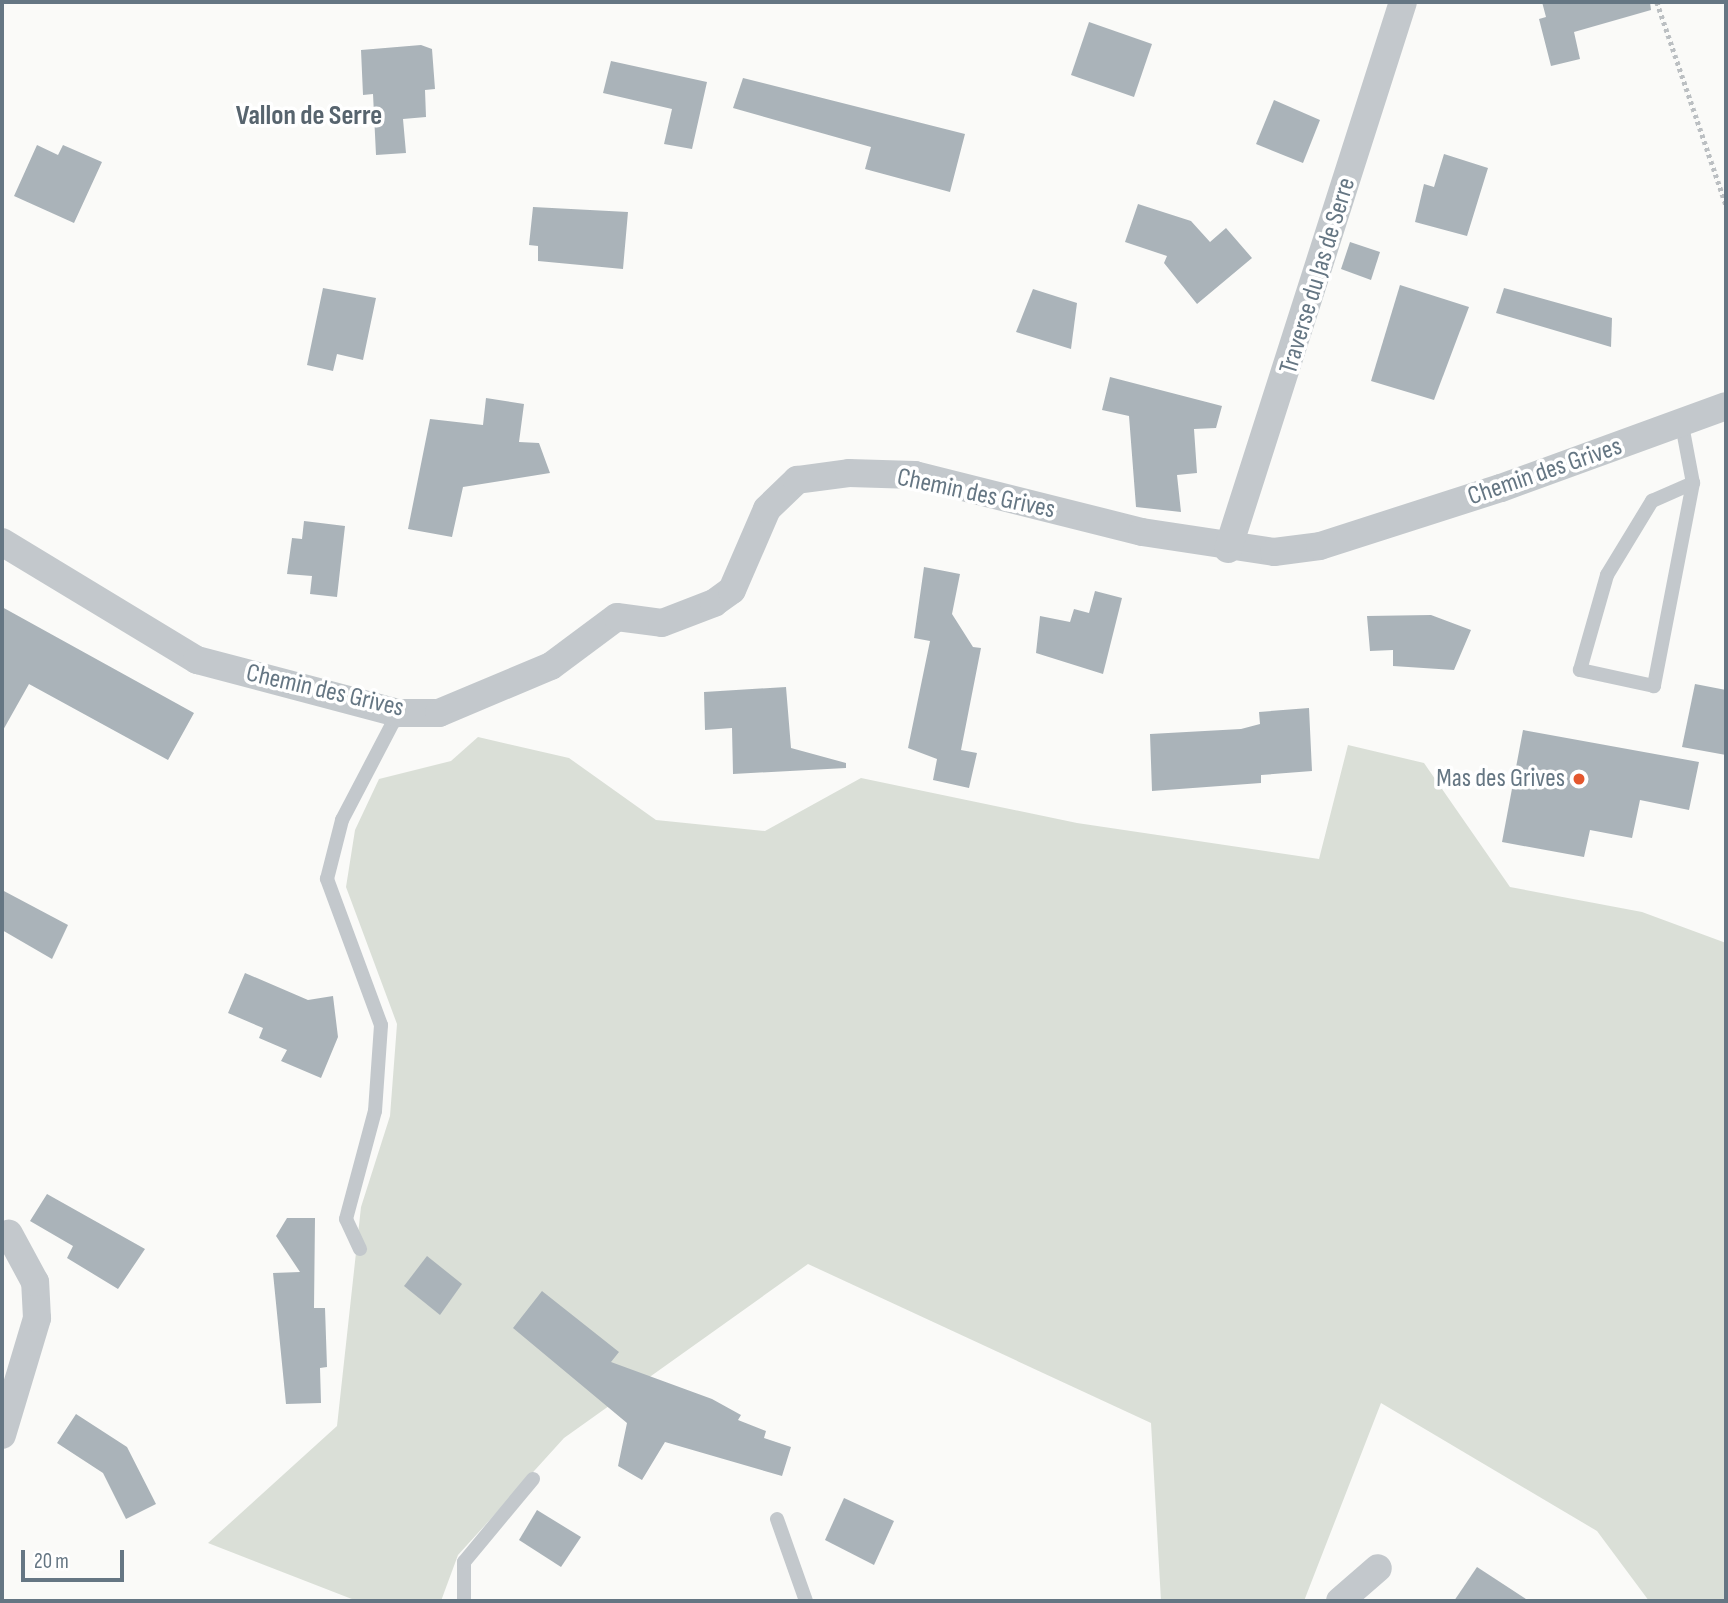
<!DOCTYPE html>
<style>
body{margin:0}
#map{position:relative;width:1728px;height:1603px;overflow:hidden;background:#fafaf8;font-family:"Sofia Sans Condensed",sans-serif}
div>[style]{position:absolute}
.green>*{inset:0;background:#dadfd7}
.building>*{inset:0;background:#aab3b9}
.path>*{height:4.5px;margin-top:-2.25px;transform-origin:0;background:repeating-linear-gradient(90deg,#bbbfc2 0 3.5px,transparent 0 7px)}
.service>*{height:14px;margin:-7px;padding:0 7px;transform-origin:7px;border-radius:7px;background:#c3c8cc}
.minor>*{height:28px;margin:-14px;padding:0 14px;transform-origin:14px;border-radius:14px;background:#c3c8cc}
.dots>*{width:19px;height:19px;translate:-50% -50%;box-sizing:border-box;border:4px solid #fff;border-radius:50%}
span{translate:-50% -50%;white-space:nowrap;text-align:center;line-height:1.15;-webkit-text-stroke:7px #fff;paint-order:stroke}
.street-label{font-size:26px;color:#657683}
.poi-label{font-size:26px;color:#657683}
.right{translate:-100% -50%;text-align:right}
.neighbourhood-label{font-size:28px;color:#57646e;font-weight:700}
.frame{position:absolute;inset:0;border:4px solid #657683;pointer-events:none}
.scale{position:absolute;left:21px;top:1550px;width:103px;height:32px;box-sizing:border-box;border:4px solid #657683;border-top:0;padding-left:9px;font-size:21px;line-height:24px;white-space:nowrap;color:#657683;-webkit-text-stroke:5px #fff;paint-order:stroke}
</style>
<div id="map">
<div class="green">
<div style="clip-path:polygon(478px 737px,569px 758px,656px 820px,765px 831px,861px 778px,1077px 823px,1319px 859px,1348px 745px,1424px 763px,1510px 887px,1642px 912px,1726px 943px,1726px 1601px,1649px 1601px,1597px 1531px,1381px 1403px,1304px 1601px,1161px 1601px,1151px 1423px,808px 1264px,564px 1438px,458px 1555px,441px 1601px,357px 1601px,208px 1543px,337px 1426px,361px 1207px,390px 1116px,397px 1024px,346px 887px,355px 830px,379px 779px,451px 761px)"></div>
</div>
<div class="building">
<div style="clip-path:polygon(1542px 2px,1650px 2px,1651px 10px,1574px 32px,1580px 59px,1551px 66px,1539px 19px,1546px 17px)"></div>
<div style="clip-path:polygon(1089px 22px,1152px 44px,1134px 97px,1071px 75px)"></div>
<div style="clip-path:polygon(421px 45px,432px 49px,435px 89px,425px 90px,426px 117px,403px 119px,406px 153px,376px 155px,373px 94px,363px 95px,361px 50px)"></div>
<div style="clip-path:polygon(611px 61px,707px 82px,692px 149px,664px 144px,672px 109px,603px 93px)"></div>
<div style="clip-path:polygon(743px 78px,965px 134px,950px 192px,865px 169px,871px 147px,733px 108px)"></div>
<div style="clip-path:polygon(1274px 100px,1320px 120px,1303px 163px,1256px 144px)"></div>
<div style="clip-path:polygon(37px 145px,58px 155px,63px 145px,102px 162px,74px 223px,14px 196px)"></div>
<div style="clip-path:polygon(1444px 154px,1488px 168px,1467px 236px,1415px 222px,1424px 184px,1434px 187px)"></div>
<div style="clip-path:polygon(1138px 204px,1191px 221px,1210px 242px,1226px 228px,1252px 258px,1197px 304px,1164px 263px,1167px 256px,1125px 242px)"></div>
<div style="clip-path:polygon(533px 207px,628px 212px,623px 269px,538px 261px,538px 246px,529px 245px)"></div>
<div style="clip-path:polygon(1350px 242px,1380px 252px,1371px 280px,1341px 269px)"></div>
<div style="clip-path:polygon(1400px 285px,1469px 307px,1434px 400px,1371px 381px)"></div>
<div style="clip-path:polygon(323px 288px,376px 298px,363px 360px,337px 354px,333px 371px,307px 365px)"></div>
<div style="clip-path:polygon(1504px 288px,1612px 318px,1611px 347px,1496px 313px)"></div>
<div style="clip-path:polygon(1033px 289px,1077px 303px,1071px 349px,1016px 332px)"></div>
<div style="clip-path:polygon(1110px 377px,1222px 406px,1216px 428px,1194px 429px,1197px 473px,1177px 475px,1181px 512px,1136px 507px,1129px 416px,1102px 410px)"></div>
<div style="clip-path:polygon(486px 398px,524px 404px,519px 442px,539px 443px,550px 473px,463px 487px,452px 537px,408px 529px,430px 419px,483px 425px)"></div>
<div style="clip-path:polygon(304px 521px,345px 526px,337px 597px,310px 594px,312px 576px,287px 574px,292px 538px,302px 539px)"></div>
<div style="clip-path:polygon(924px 567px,960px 574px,952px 614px,973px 647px,981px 648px,961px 750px,977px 753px,969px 788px,933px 780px,937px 759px,908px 748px,930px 641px,914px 638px)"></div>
<div style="clip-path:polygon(1095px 591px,1122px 598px,1103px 674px,1036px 653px,1040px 616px,1070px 622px,1074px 609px,1089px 613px)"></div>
<div style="clip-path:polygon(2px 607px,194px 713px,168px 760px,29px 684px,2px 732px)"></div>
<div style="clip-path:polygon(1431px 615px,1471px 630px,1454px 670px,1393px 666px,1393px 650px,1370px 651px,1367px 616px)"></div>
<div style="clip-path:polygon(1695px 684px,1726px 690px,1726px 755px,1682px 747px)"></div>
<div style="clip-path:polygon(786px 687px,791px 748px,846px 763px,846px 768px,733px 774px,732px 728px,705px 730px,704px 692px)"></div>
<div style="clip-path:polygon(1309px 708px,1312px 771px,1261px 775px,1261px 783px,1152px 791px,1150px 734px,1241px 729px,1260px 724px,1259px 712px)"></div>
<div style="clip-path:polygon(1523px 730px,1699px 762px,1689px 810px,1640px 800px,1632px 838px,1590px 830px,1584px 857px,1502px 842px)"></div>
<div style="clip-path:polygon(2px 890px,68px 925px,52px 959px,2px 930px)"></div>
<div style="clip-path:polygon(245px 973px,308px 1000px,333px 996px,338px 1037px,321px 1078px,281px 1061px,287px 1050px,259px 1038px,263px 1028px,228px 1013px)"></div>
<div style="clip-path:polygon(47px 1194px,145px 1249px,118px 1289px,67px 1258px,73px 1246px,30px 1221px)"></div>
<div style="clip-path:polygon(287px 1218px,315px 1218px,314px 1308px,325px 1308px,327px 1367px,320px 1368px,321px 1403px,286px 1404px,273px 1273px,300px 1272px,276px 1236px)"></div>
<div style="clip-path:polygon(427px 1256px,462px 1284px,440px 1315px,404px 1286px)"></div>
<div style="clip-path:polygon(542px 1291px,619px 1352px,611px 1362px,712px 1399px,741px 1415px,738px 1420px,766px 1431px,764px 1438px,791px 1447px,782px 1476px,665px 1442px,642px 1480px,618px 1466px,627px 1423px,513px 1328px)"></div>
<div style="clip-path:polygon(76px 1414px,127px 1447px,156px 1504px,126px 1519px,103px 1473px,57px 1443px)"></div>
<div style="clip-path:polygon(844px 1498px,894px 1521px,874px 1565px,825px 1540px)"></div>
<div style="clip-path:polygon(537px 1510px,581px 1537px,561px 1567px,519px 1540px)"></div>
<div style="clip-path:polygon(1477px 1567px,1529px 1601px,1454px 1601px)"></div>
</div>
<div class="path">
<div style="left:1657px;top:2px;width:214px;rotate:71.2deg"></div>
</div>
<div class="service">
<div style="left:1682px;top:425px;width:59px;rotate:79.3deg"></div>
<div style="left:1693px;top:483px;width:207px;rotate:100.9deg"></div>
<div style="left:1654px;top:686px;width:76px;rotate:-167.8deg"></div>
<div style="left:1580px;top:670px;width:99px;rotate:-74.1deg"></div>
<div style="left:1607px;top:575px;width:87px;rotate:-58.7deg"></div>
<div style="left:1652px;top:501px;width:45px;rotate:-23.7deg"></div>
<div style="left:360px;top:1249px;width:33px;rotate:-115deg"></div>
<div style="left:346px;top:1219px;width:112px;rotate:-75deg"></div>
<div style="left:375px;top:1111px;width:86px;rotate:-86deg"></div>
<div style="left:381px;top:1025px;width:156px;rotate:-110.3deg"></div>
<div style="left:327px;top:879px;width:61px;rotate:-75.7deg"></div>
<div style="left:342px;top:820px;width:121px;rotate:-62.4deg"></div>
<div style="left:777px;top:1519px;width:87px;rotate:70.5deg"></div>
<div style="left:464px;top:1601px;width:39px;rotate:-90deg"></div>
<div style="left:464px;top:1562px;width:108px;rotate:-50.3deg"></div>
</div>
<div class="minor">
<div style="left:2px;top:542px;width:228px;rotate:31.2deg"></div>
<div style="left:197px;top:660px;width:208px;rotate:14.8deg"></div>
<div style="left:398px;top:713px;width:41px"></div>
<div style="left:439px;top:713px;width:121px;rotate:-22.8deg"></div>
<div style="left:551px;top:666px;width:82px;rotate:-36.6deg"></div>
<div style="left:617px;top:617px;width:45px;rotate:7.6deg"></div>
<div style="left:662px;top:623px;width:56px;rotate:-21deg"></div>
<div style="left:714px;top:603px;width:22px;rotate:-36deg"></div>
<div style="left:732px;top:590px;width:88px;rotate:-66.6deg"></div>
<div style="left:767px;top:509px;width:42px;rotate:-44deg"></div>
<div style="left:797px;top:480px;width:52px;rotate:-7.7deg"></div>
<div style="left:849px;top:473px;width:66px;rotate:1.7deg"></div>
<div style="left:915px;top:475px;width:234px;rotate:14.1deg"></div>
<div style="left:1142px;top:532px;width:134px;rotate:8.6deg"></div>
<div style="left:1274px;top:552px;width:46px;rotate:-7.4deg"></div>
<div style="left:1320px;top:546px;width:190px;rotate:-17.8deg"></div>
<div style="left:1501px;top:488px;width:239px;rotate:-20deg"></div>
<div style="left:1228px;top:549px;width:574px;rotate:-72.26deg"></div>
<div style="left:2px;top:1435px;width:122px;rotate:-73.3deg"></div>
<div style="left:37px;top:1318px;width:36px;rotate:-93deg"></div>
<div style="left:35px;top:1282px;width:55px;rotate:-118.4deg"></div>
<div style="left:1340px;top:1601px;width:50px;rotate:-41deg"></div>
</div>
<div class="dots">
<div style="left:1579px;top:779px;background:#e4572e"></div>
</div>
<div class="street-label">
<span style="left:1318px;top:276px;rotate:-73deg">Traverse du Jas de Serre</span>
<span style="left:1545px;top:472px;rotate:-19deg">Chemin des Grives</span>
<span style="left:976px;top:494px;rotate:12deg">Chemin des Grives</span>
<span style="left:325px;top:691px;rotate:13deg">Chemin des Grives</span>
</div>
<div class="poi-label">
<span class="right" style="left:1565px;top:779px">Mas des Grives</span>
</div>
<div class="neighbourhood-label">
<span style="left:309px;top:116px">Vallon de Serre</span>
</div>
<div class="frame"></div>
<div class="scale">20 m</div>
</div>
